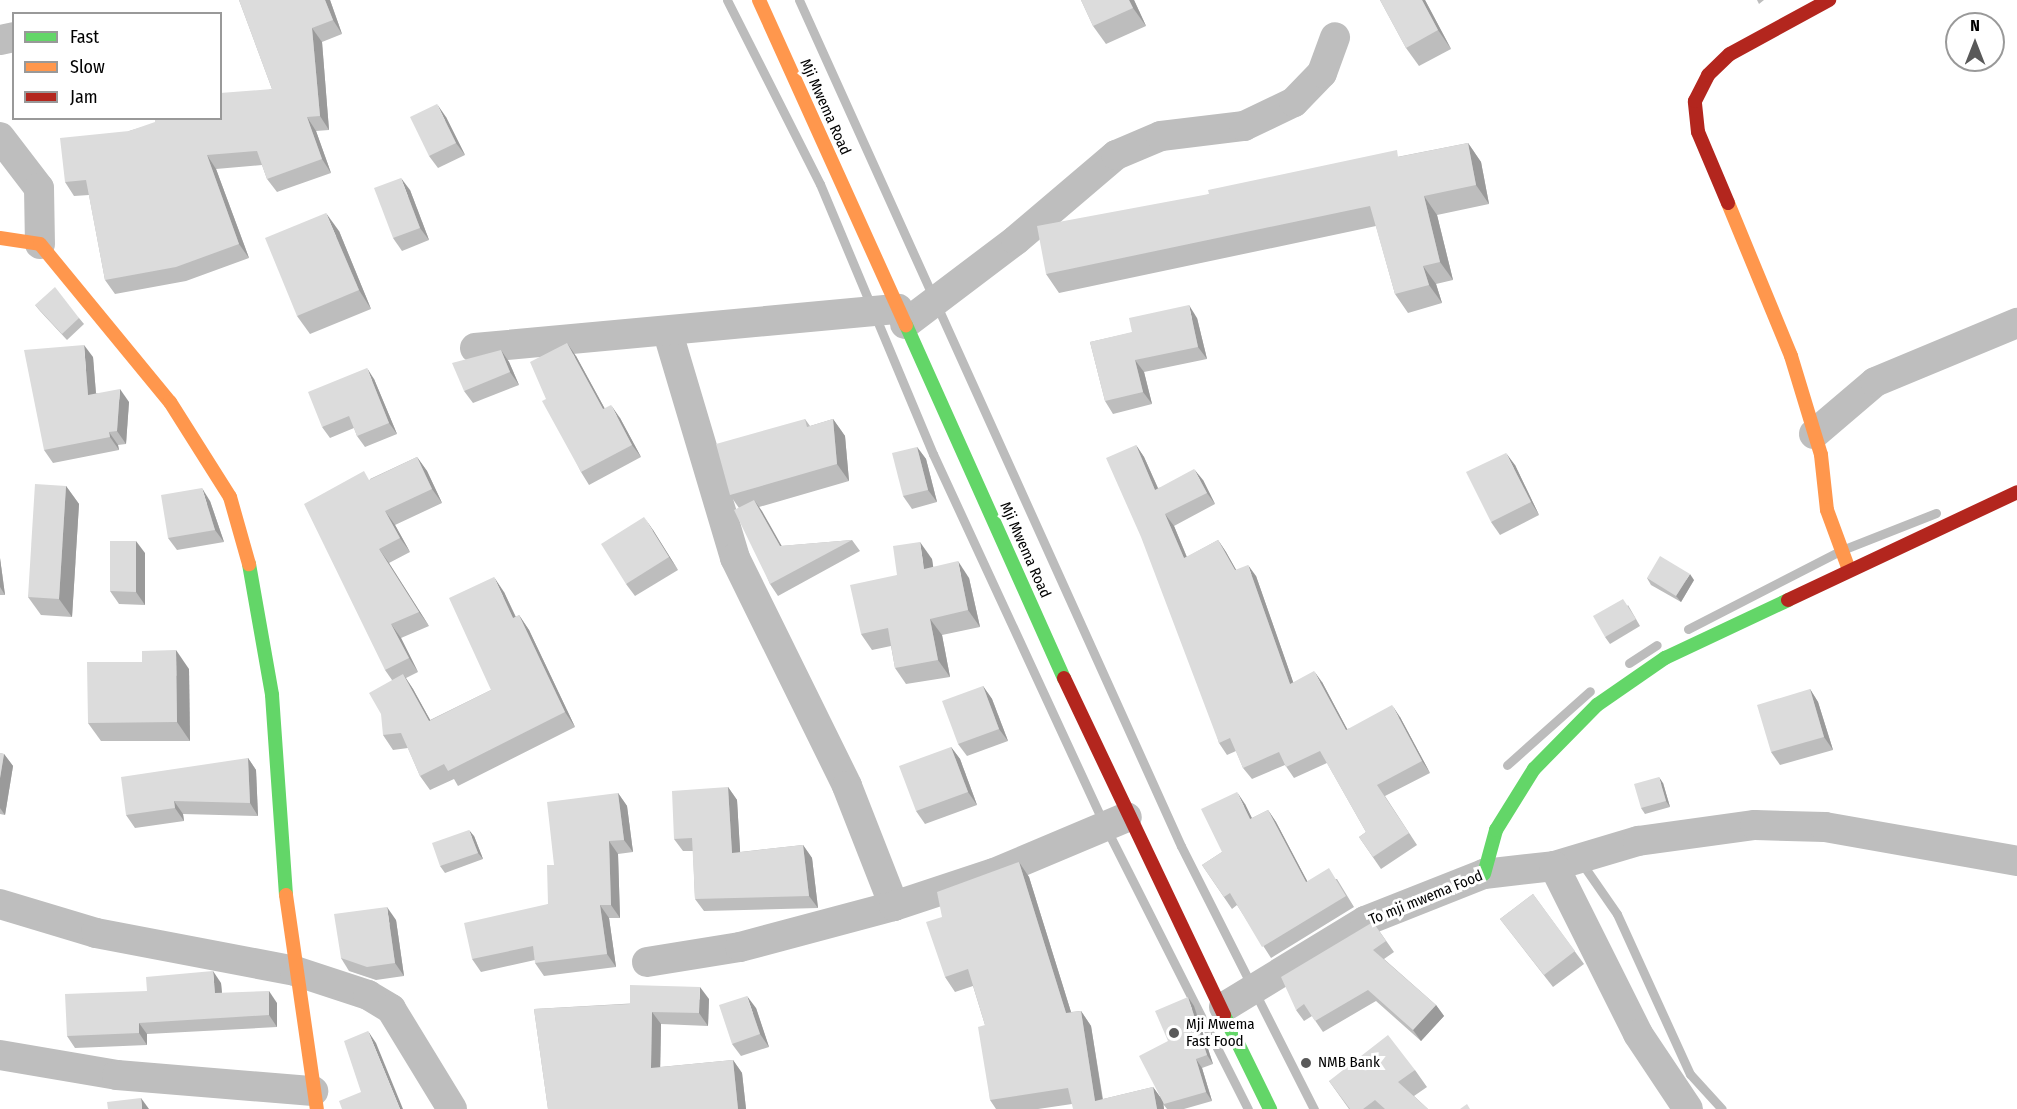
<!DOCTYPE html>
<style>
body{margin:0}
#map{position:relative;width:2017px;height:1109px;overflow:hidden;background:#fff;font-family:"Fira Sans Condensed",sans-serif}
div>[style]{position:absolute}
.stream>*{height:9px;margin:-4.5px;padding:0 4.5px;transform-origin:4.5px;border-radius:4.5px;background:#bcbcbc}
.street>*{height:30px;margin:-15px;padding:0 15px;transform-origin:15px;border-radius:15px;background:#bebebe}
.fast>*{height:14px;margin:-7px;padding:0 7px;transform-origin:7px;border-radius:7px;background:#63d668}
.slow>*{height:14px;margin:-7px;padding:0 7px;transform-origin:7px;border-radius:7px;background:#ff974d}
.jam>*{height:14px;margin:-7px;padding:0 7px;transform-origin:7px;border-radius:7px;background:#b3261e}
.wall>*{inset:0;background:#bdbdbd}
.shaded-wall>*{inset:0;background:#9a9a9a}
.building>*{inset:0;background:#dcdcdc}
.dots>*{width:16px;height:16px;translate:-50% -50%;box-sizing:border-box;border:3px solid #fff;border-radius:50%}
span{translate:-50% -50%;white-space:nowrap;text-align:center;line-height:1.15;-webkit-text-stroke:6px #fff;paint-order:stroke}
.street-label{font-size:15px;color:#000}
.poi-label{font-size:15px;color:#000}
.left{translate:0 -50%;text-align:left}
.legend{position:absolute;left:12px;top:12px;width:210px;height:108px;box-sizing:border-box;background:#fff;border:2px solid #999;margin:0;padding:8px 10px;list-style:none;font-size:18px;color:#000}
.legend li{display:flex;align-items:center;gap:12px;height:30px}
.legend b{width:30px;border:2px solid #999}
.north{position:absolute;left:1945px;top:12px;width:60px;height:60px;box-sizing:border-box;background:#fff;border:2px solid #999;border-radius:50%;rotate:0deg;font-size:16px;font-weight:700;line-height:24px;text-align:center;color:#000}
.north::after{content:'';display:block;margin:auto;width:21px;height:27px;background:#595959;clip-path:polygon(50% 0,100% 100%,50% 72%,0 100%)}
</style>
<div id="map">
<div class="stream">
<div style="left:727px;top:0;width:206px;rotate:63.2deg"></div>
<div style="left:820px;top:184px;width:293px;rotate:67.3deg"></div>
<div style="left:933px;top:454px;width:410px;rotate:65.2deg"></div>
<div style="left:1105px;top:826px;width:317px;rotate:63.2deg"></div>
<div style="left:799px;top:0;width:928px;rotate:65.7deg"></div>
<div style="left:1181px;top:846px;width:295px;rotate:63.2deg"></div>
<div style="left:1688px;top:629px;width:173px;rotate:-27.2deg"></div>
<div style="left:1842px;top:550px;width:101px;rotate:-21.5deg"></div>
<div style="left:1629px;top:663px;width:33px;rotate:-33deg"></div>
<div style="left:1507px;top:765px;width:111px;rotate:-41.7deg"></div>
<div style="left:1581px;top:862px;width:63px;rotate:55.3deg"></div>
<div style="left:1617px;top:914px;width:176px;rotate:65.5deg"></div>
<div style="left:1690px;top:1074px;width:47px;rotate:47.6deg"></div>
</div>
<div class="street">
<div style="left:0;top:40px;width:14px;rotate:-12deg"></div>
<div style="left:0;top:137px;width:64px;rotate:52.6deg"></div>
<div style="left:39px;top:188px;width:56px;rotate:89deg"></div>
<div style="left:905px;top:324px;width:139px;rotate:-37.1deg"></div>
<div style="left:1016px;top:240px;width:131px;rotate:-40.4deg"></div>
<div style="left:1116px;top:155px;width:49px;rotate:-22.9deg"></div>
<div style="left:1161px;top:136px;width:84px;rotate:-6.9deg"></div>
<div style="left:1244px;top:126px;width:55px;rotate:-25.6deg"></div>
<div style="left:1294px;top:102px;width:40px;rotate:-46deg"></div>
<div style="left:1322px;top:73px;width:38px;rotate:-70deg"></div>
<div style="left:668px;top:333px;width:235px;rotate:73.4deg"></div>
<div style="left:735px;top:558px;width:254px;rotate:63.8deg"></div>
<div style="left:847px;top:786px;width:129px;rotate:68.6deg"></div>
<div style="left:475px;top:348px;width:425px;rotate:-5.3deg"></div>
<div style="left:1814px;top:434px;width:80px;rotate:-40.4deg"></div>
<div style="left:1875px;top:382px;width:154px;rotate:-22.6deg"></div>
<div style="left:1554px;top:866px;width:88px;rotate:-16.6deg"></div>
<div style="left:1638px;top:841px;width:118px;rotate:-7.8deg"></div>
<div style="left:1755px;top:825px;width:70px;rotate:1.6deg"></div>
<div style="left:1825px;top:827px;width:195px;rotate:10deg"></div>
<div style="left:0;top:904px;width:100px;rotate:16.8deg"></div>
<div style="left:96px;top:933px;width:203px;rotate:10.8deg"></div>
<div style="left:295px;top:971px;width:77px;rotate:18.2deg"></div>
<div style="left:368px;top:995px;width:27px;rotate:31deg"></div>
<div style="left:391px;top:1009px;width:117px;rotate:58.6deg"></div>
<div style="left:647px;top:962px;width:94px;rotate:-9.2deg"></div>
<div style="left:740px;top:947px;width:159px;rotate:-14.9deg"></div>
<div style="left:894px;top:906px;width:105px;rotate:-18.3deg"></div>
<div style="left:994px;top:873px;width:144px;rotate:-22.8deg"></div>
<div style="left:1224px;top:1007px;width:165px;rotate:-31.4deg"></div>
<div style="left:1365px;top:921px;width:128px;rotate:-21.6deg"></div>
<div style="left:1484px;top:874px;width:70px;rotate:-6.5deg"></div>
<div style="left:1554px;top:866px;width:188px;rotate:63.4deg"></div>
<div style="left:1638px;top:1034px;width:90px;rotate:56.3deg"></div>
<div style="left:0;top:1055px;width:119px;rotate:9.7deg"></div>
<div style="left:117px;top:1075px;width:197px;rotate:4.7deg"></div>
</div>
<div class="fast">
<div style="left:906px;top:325px;width:387px;rotate:65.9deg"></div>
<div style="left:249px;top:564px;width:133px;rotate:80deg"></div>
<div style="left:272px;top:695px;width:200px;rotate:86deg"></div>
<div style="left:1484px;top:874px;width:46px;rotate:-74.7deg"></div>
<div style="left:1496px;top:830px;width:72px;rotate:-58.1deg"></div>
<div style="left:1534px;top:769px;width:90px;rotate:-45.5deg"></div>
<div style="left:1597px;top:705px;width:83px;rotate:-34.7deg"></div>
<div style="left:1665px;top:658px;width:136px;rotate:-25.2deg"></div>
<div style="left:1224px;top:1015px;width:105px;rotate:63.9deg"></div>
</div>
<div class="slow">
<div style="left:759px;top:0;width:357px;rotate:65.7deg"></div>
<div style="left:1728px;top:203px;width:165px;rotate:67.6deg"></div>
<div style="left:1791px;top:356px;width:103px;rotate:73.1deg"></div>
<div style="left:1821px;top:455px;width:55px;rotate:83.8deg"></div>
<div style="left:1827px;top:510px;width:61px;rotate:69.8deg"></div>
<div style="left:0;top:238px;width:40px;rotate:8.5deg"></div>
<div style="left:40px;top:244px;width:205px;rotate:50.6deg"></div>
<div style="left:170px;top:402px;width:112px;rotate:57.7deg"></div>
<div style="left:230px;top:497px;width:70px;rotate:74.2deg"></div>
<div style="left:286px;top:895px;width:216px;rotate:81.8deg"></div>
</div>
<div class="jam">
<div style="left:1728px;top:203px;width:77px;rotate:-112.9deg"></div>
<div style="left:1698px;top:132px;width:31px;rotate:-96deg"></div>
<div style="left:1695px;top:101px;width:29px;rotate:-63deg"></div>
<div style="left:1708px;top:75px;width:30px;rotate:-44deg"></div>
<div style="left:1730px;top:54px;width:113px;rotate:-28.6deg"></div>
<div style="left:1788px;top:600px;width:253px;rotate:-25.2deg"></div>
<div style="left:1064px;top:678px;width:373px;rotate:64.6deg"></div>
</div>
<div class="wall">
<div style="clip-path:polygon(239px 0,330px 0,342px 34px,322px 42px,329px 130px,316px 131px,331px 173px,277px 192px,267px 179px,262px 165px,216px 169px,249px 258px,186px 281px,115px 294px,105px 280px,89px 195px,74px 196px,65px 182px,129px 131px,272px 89px)"></div>
<div style="clip-path:polygon(1081px 0,1134px 0,1146px 26px,1106px 44px,1093px 26px)"></div>
<div style="clip-path:polygon(1380px 0,1425px 0,1451px 49px,1419px 66px,1406px 48px)"></div>
<div style="clip-path:polygon(1757px 0,1764px 0,1759px 4px)"></div>
<div style="clip-path:polygon(446px 117px,465px 155px,438px 168px,429px 156px)"></div>
<div style="clip-path:polygon(1468px 143px,1481px 162px,1489px 204px,1437px 215px,1453px 280px,1436px 284px,1442px 303px,1408px 313px,1395px 294px,1376px 226px,1059px 293px,1046px 274px,1209px 194px)"></div>
<div style="clip-path:polygon(410px 190px,429px 240px,402px 251px,393px 238px)"></div>
<div style="clip-path:polygon(339px 231px,371px 309px,310px 334px,297px 316px)"></div>
<div style="clip-path:polygon(35px 305px,79px 318px,84px 324px,67px 340px,40px 311px)"></div>
<div style="clip-path:polygon(1197px 318px,1207px 359px,1144px 372px,1152px 404px,1113px 414px,1105px 401px,1090px 342px)"></div>
<div style="clip-path:polygon(501px 350px,509px 362px,519px 385px,473px 403px,464px 391px)"></div>
<div style="clip-path:polygon(576px 356px,605px 409px,620px 418px,641px 457px,589px 485px,581px 472px,546px 399px)"></div>
<div style="clip-path:polygon(93px 357px,96px 393px,129px 402px,126px 444px,118px 445px,119px 450px,53px 463px,44px 450px)"></div>
<div style="clip-path:polygon(374px 379px,397px 434px,365px 447px,357px 436px,354px 428px,330px 438px,322px 427px)"></div>
<div style="clip-path:polygon(805px 419px,810px 426px,833px 419px,845px 436px,849px 481px,759px 507px,781px 546px,852px 540px,860px 551px,778px 596px,770px 584px,739px 508px,730px 495px)"></div>
<div style="clip-path:polygon(1136px 445px,1144px 457px,1158px 488px,1203px 480px,1215px 504px,1174px 526px,1187px 557px,1218px 540px,1226px 552px,1236px 570px,1256px 576px,1293px 682px,1322px 682px,1347px 729px,1400px 717px,1430px 773px,1385px 796px,1417px 845px,1381px 869px,1359px 837px,1366px 832px,1327px 763px,1294px 778px,1285px 765px,1252px 779px,1243px 768px,1236px 751px,1227px 755px,1219px 743px)"></div>
<div style="clip-path:polygon(917px 447px,926px 459px,937px 502px,912px 509px,903px 496px)"></div>
<div style="clip-path:polygon(417px 457px,427px 471px,442px 503px,395px 525px,410px 552px,389px 563px,429px 626px,401px 638px,418px 672px,406px 678px,413px 689px,430px 720px,491px 690px,504px 592px,516px 617px,519px 615px,529px 630px,575px 727px,458px 786px,454px 779px,430px 790px,420px 776px,408px 748px,393px 750px,383px 735px,392px 680px,385px 670px,370px 479px)"></div>
<div style="clip-path:polygon(1515px 465px,1539px 515px,1500px 535px,1491px 522px)"></div>
<div style="clip-path:polygon(66px 486px,79px 504px,72px 617px,41px 615px,28px 597px)"></div>
<div style="clip-path:polygon(210px 501px,224px 542px,177px 550px,168px 538px)"></div>
<div style="clip-path:polygon(653px 530px,678px 570px,635px 596px,626px 584px)"></div>
<div style="clip-path:polygon(145px 553px,145px 605px,119px 604px,110px 591px)"></div>
<div style="clip-path:polygon(0 558px,5px 595px,0 595px)"></div>
<div style="clip-path:polygon(932px 559px,933px 567px,969px 578px,980px 627px,942px 635px,950px 677px,906px 684px,895px 668px,891px 646px,872px 650px,861px 634px,897px 575px)"></div>
<div style="clip-path:polygon(1647px 578px,1694px 580px,1681px 602px,1651px 585px)"></div>
<div style="clip-path:polygon(1628px 605px,1640px 626px,1610px 644px,1605px 637px)"></div>
<div style="clip-path:polygon(189px 669px,190px 741px,101px 741px,88px 723px)"></div>
<div style="clip-path:polygon(983px 686px,992px 699px,1008px 741px,967px 756px,958px 744px)"></div>
<div style="clip-path:polygon(1810px 689px,1818px 702px,1833px 750px,1780px 765px,1771px 752px)"></div>
<div style="clip-path:polygon(951px 747px,960px 759px,977px 805px,925px 824px,916px 811px)"></div>
<div style="clip-path:polygon(0 753px,4px 754px,13px 766px,5px 815px,0 814px)"></div>
<div style="clip-path:polygon(248px 758px,256px 770px,258px 816px,183px 814px,184px 821px,135px 828px,126px 815px)"></div>
<div style="clip-path:polygon(1663px 783px,1670px 807px,1645px 814px,1641px 808px)"></div>
<div style="clip-path:polygon(728px 787px,737px 800px,740px 852px,803px 845px,812px 858px,818px 908px,704px 911px,695px 899px,693px 851px,683px 851px,674px 839px)"></div>
<div style="clip-path:polygon(618px 793px,627px 806px,633px 852px,618px 854px,620px 918px,609px 918px,616px 967px,544px 976px,535px 963px,535px 960px,481px 972px,472px 959px,548px 904px,554px 865px)"></div>
<div style="clip-path:polygon(1245px 804px,1252px 818px,1268px 810px,1276px 822px,1307px 881px,1337px 879px,1354px 907px,1271px 958px,1237px 905px,1232px 909px,1202px 865px,1222px 852px)"></div>
<div style="clip-path:polygon(474px 836px,483px 859px,445px 873px,440px 866px)"></div>
<div style="clip-path:polygon(1019px 862px,1029px 877px,1071px 1012px,1081px 1011px,1091px 1026px,1103px 1099px,1153px 1087px,1160px 1097px,1168px 1041px,1194px 1006px,1213px 1064px,1202px 1068px,1212px 1101px,1184px 1109px,1167px 1109px,1163px 1104px,1164px 1109px,1072px 1104px,1038px 1109px,996px 1109px,990px 1100px,985px 1025px,973px 986px,955px 992px,945px 977px,942px 917px)"></div>
<div style="clip-path:polygon(1533px 894px,1584px 964px,1553px 987px,1500px 919px)"></div>
<div style="clip-path:polygon(396px 920px,404px 976px,376px 980px,349px 971px,341px 958px)"></div>
<div style="clip-path:polygon(1373px 922px,1394px 952px,1384px 959px,1436px 1005px,1444px 1016px,1421px 1041px,1376px 1001px,1323px 1032px,1312px 1016px,1304px 1021px,1296px 1010px)"></div>
<div style="clip-path:polygon(221px 983px,222px 993px,277px 1003px,277px 1027px,147px 1034px,147px 1045px,75px 1048px,67px 1036px,147px 991px)"></div>
<div style="clip-path:polygon(709px 999px,708px 1026px,661px 1024px,660px 1067px,733px 1060px,742px 1073px,746px 1109px,548px 1109px,534px 1009px)"></div>
<div style="clip-path:polygon(756px 1008px,769px 1047px,741px 1056px,732px 1044px)"></div>
<div style="clip-path:polygon(1415px 1070px,1427px 1087px,1414px 1096px,1428px 1109px,1349px 1109px,1329px 1081px)"></div>
</div>
<div class="shaded-wall">
<div style="clip-path:polygon(325px 0,330px 0,342px 34px,333px 20px)"></div>
<div style="clip-path:polygon(1129px 0,1134px 0,1146px 26px,1133px 8px)"></div>
<div style="clip-path:polygon(1422px 0,1425px 0,1451px 49px,1438px 30px)"></div>
<div style="clip-path:polygon(312px 28px,322px 42px,329px 130px,320px 116px)"></div>
<div style="clip-path:polygon(437px 104px,446px 117px,465px 155px,456px 143px)"></div>
<div style="clip-path:polygon(307px 117px,316px 131px,331px 173px,322px 159px)"></div>
<div style="clip-path:polygon(1468px 143px,1481px 162px,1489px 204px,1476px 185px)"></div>
<div style="clip-path:polygon(207px 155px,216px 169px,249px 258px,239px 244px)"></div>
<div style="clip-path:polygon(401px 178px,410px 190px,429px 240px,420px 228px)"></div>
<div style="clip-path:polygon(1424px 196px,1437px 215px,1453px 280px,1440px 262px)"></div>
<div style="clip-path:polygon(326px 213px,339px 231px,371px 309px,359px 290px)"></div>
<div style="clip-path:polygon(1423px 266px,1436px 284px,1442px 303px,1429px 285px)"></div>
<div style="clip-path:polygon(1189px 305px,1197px 318px,1207px 359px,1198px 347px)"></div>
<div style="clip-path:polygon(567px 343px,576px 356px,612px 422px,603px 409px)"></div>
<div style="clip-path:polygon(84px 345px,93px 357px,97px 407px,88px 395px)"></div>
<div style="clip-path:polygon(501px 350px,509px 362px,519px 385px,510px 372px)"></div>
<div style="clip-path:polygon(1135px 360px,1144px 372px,1152px 404px,1143px 392px)"></div>
<div style="clip-path:polygon(367px 368px,374px 379px,397px 434px,389px 423px)"></div>
<div style="clip-path:polygon(120px 389px,129px 402px,126px 444px,117px 431px)"></div>
<div style="clip-path:polygon(611px 405px,620px 418px,641px 457px,632px 445px)"></div>
<div style="clip-path:polygon(833px 419px,845px 436px,849px 481px,837px 464px)"></div>
<div style="clip-path:polygon(109px 432px,118px 445px,119px 450px,110px 437px)"></div>
<div style="clip-path:polygon(1136px 445px,1144px 457px,1164px 502px,1155px 490px)"></div>
<div style="clip-path:polygon(917px 447px,926px 459px,937px 502px,928px 490px)"></div>
<div style="clip-path:polygon(1506px 453px,1515px 465px,1539px 515px,1531px 502px)"></div>
<div style="clip-path:polygon(417px 457px,427px 471px,442px 503px,432px 489px)"></div>
<div style="clip-path:polygon(1194px 469px,1203px 480px,1215px 504px,1207px 493px)"></div>
<div style="clip-path:polygon(66px 486px,79px 504px,72px 617px,59px 599px)"></div>
<div style="clip-path:polygon(202px 488px,210px 501px,224px 542px,215px 530px)"></div>
<div style="clip-path:polygon(754px 500px,762px 511px,788px 557px,780px 546px)"></div>
<div style="clip-path:polygon(385px 511px,395px 525px,410px 552px,400px 538px)"></div>
<div style="clip-path:polygon(1165px 514px,1174px 526px,1192px 570px,1184px 558px)"></div>
<div style="clip-path:polygon(644px 517px,653px 530px,678px 570px,669px 557px)"></div>
<div style="clip-path:polygon(1218px 540px,1226px 552px,1243px 582px,1235px 570px)"></div>
<div style="clip-path:polygon(136px 541px,145px 553px,145px 605px,136px 592px)"></div>
<div style="clip-path:polygon(920px 542px,932px 559px,936px 585px,924px 569px)"></div>
<div style="clip-path:polygon(379px 549px,389px 563px,429px 626px,419px 612px)"></div>
<div style="clip-path:polygon(0 558px,5px 595px,0 587px)"></div>
<div style="clip-path:polygon(958px 561px,969px 578px,980px 627px,968px 610px)"></div>
<div style="clip-path:polygon(1248px 565px,1256px 576px,1298px 696px,1290px 684px)"></div>
<div style="clip-path:polygon(1690px 574px,1694px 580px,1681px 602px,1676px 596px)"></div>
<div style="clip-path:polygon(494px 577px,504px 592px,523px 633px,513px 618px)"></div>
<div style="clip-path:polygon(519px 615px,529px 630px,575px 727px,565px 712px)"></div>
<div style="clip-path:polygon(930px 619px,942px 635px,950px 677px,938px 660px)"></div>
<div style="clip-path:polygon(391px 624px,401px 638px,418px 672px,409px 658px)"></div>
<div style="clip-path:polygon(176px 650px,189px 669px,190px 741px,177px 722px)"></div>
<div style="clip-path:polygon(1314px 671px,1322px 682px,1354px 742px,1346px 730px)"></div>
<div style="clip-path:polygon(403px 674px,413px 689px,439px 736px,429px 721px)"></div>
<div style="clip-path:polygon(983px 686px,992px 699px,1008px 741px,999px 729px)"></div>
<div style="clip-path:polygon(1810px 689px,1818px 702px,1833px 750px,1824px 737px)"></div>
<div style="clip-path:polygon(1392px 705px,1400px 717px,1430px 773px,1422px 761px)"></div>
<div style="clip-path:polygon(951px 747px,960px 759px,977px 805px,968px 792px)"></div>
<div style="clip-path:polygon(4px 754px,13px 766px,5px 815px,0 808px,0 778px)"></div>
<div style="clip-path:polygon(248px 758px,256px 770px,258px 816px,250px 803px)"></div>
<div style="clip-path:polygon(1659px 777px,1663px 783px,1670px 807px,1666px 801px)"></div>
<div style="clip-path:polygon(728px 787px,737px 800px,741px 866px,732px 853px)"></div>
<div style="clip-path:polygon(1237px 792px,1245px 804px,1258px 831px,1250px 819px)"></div>
<div style="clip-path:polygon(618px 793px,627px 806px,633px 852px,624px 840px)"></div>
<div style="clip-path:polygon(174px 801px,183px 814px,184px 821px,175px 808px)"></div>
<div style="clip-path:polygon(1268px 810px,1276px 822px,1314px 894px,1306px 882px)"></div>
<div style="clip-path:polygon(469px 830px,474px 836px,483px 859px,478px 853px)"></div>
<div style="clip-path:polygon(609px 841px,618px 854px,620px 918px,611px 905px)"></div>
<div style="clip-path:polygon(803px 845px,812px 858px,818px 908px,809px 896px)"></div>
<div style="clip-path:polygon(1019px 862px,1029px 877px,1076px 1028px,1066px 1013px)"></div>
<div style="clip-path:polygon(600px 905px,609px 918px,616px 967px,607px 954px)"></div>
<div style="clip-path:polygon(387px 907px,396px 920px,404px 976px,395px 963px)"></div>
<div style="clip-path:polygon(213px 971px,221px 983px,223px 1005px,215px 993px)"></div>
<div style="clip-path:polygon(700px 987px,709px 999px,708px 1026px,699px 1013px)"></div>
<div style="clip-path:polygon(269px 991px,277px 1003px,277px 1027px,269px 1015px)"></div>
<div style="clip-path:polygon(747px 996px,756px 1008px,769px 1047px,760px 1034px)"></div>
<div style="clip-path:polygon(1188px 997px,1194px 1006px,1213px 1064px,1207px 1055px)"></div>
<div style="clip-path:polygon(1436px 1005px,1444px 1016px,1421px 1041px,1413px 1030px)"></div>
<div style="clip-path:polygon(1081px 1011px,1091px 1026px,1104px 1109px,1095px 1101px)"></div>
<div style="clip-path:polygon(652px 1012px,661px 1024px,660px 1080px,651px 1068px)"></div>
<div style="clip-path:polygon(139px 1023px,147px 1034px,147px 1045px,139px 1033px)"></div>
<div style="clip-path:polygon(368px 1031px,376px 1043px,403px 1109px,400px 1109px)"></div>
<div style="clip-path:polygon(1196px 1059px,1202px 1068px,1212px 1101px,1206px 1092px)"></div>
<div style="clip-path:polygon(733px 1060px,742px 1073px,746px 1109px,738px 1109px)"></div>
<div style="clip-path:polygon(1153px 1087px,1163px 1101px,1164px 1109px,1157px 1109px)"></div>
<div style="clip-path:polygon(141px 1098px,149px 1109px,142px 1109px)"></div>
</div>
<div class="building">
<div style="clip-path:polygon(239px 0,325px 0,333px 20px,312px 28px,320px 116px,307px 117px,322px 159px,267px 179px,257px 151px,207px 155px,239px 244px,176px 267px,105px 280px,86px 180px,65px 182px,60px 138px,129px 131px,155px 122px,155px 118px,220px 118px,220px 93px,272px 89px)"></div>
<div style="clip-path:polygon(1081px 0,1129px 0,1133px 8px,1093px 26px)"></div>
<div style="clip-path:polygon(1380px 0,1422px 0,1438px 30px,1406px 48px)"></div>
<div style="clip-path:polygon(437px 104px,456px 143px,429px 156px,410px 117px)"></div>
<div style="clip-path:polygon(1468px 143px,1476px 185px,1424px 196px,1440px 262px,1423px 266px,1429px 285px,1395px 294px,1370px 206px,1046px 274px,1037px 226px,1209px 194px,1208px 190px,1397px 150px,1398px 157px)"></div>
<div style="clip-path:polygon(401px 178px,420px 228px,393px 238px,374px 188px)"></div>
<div style="clip-path:polygon(326px 213px,359px 290px,297px 316px,265px 238px)"></div>
<div style="clip-path:polygon(55px 287px,79px 318px,62px 334px,35px 305px)"></div>
<div style="clip-path:polygon(1189px 305px,1198px 347px,1135px 360px,1143px 392px,1105px 401px,1090px 342px,1132px 332px,1129px 318px)"></div>
<div style="clip-path:polygon(567px 343px,603px 409px,611px 405px,632px 445px,581px 472px,542px 401px,546px 399px,530px 362px)"></div>
<div style="clip-path:polygon(84px 345px,88px 395px,120px 389px,117px 431px,109px 432px,110px 437px,44px 450px,24px 350px)"></div>
<div style="clip-path:polygon(501px 350px,510px 372px,464px 391px,452px 363px)"></div>
<div style="clip-path:polygon(367px 368px,389px 423px,357px 436px,349px 416px,322px 427px,308px 392px)"></div>
<div style="clip-path:polygon(805px 419px,807px 427px,833px 419px,837px 464px,730px 495px,716px 444px)"></div>
<div style="clip-path:polygon(1136px 445px,1155px 490px,1194px 469px,1207px 493px,1165px 514px,1184px 558px,1218px 540px,1235px 570px,1248px 565px,1290px 684px,1314px 671px,1346px 730px,1392px 705px,1422px 761px,1377px 785px,1409px 833px,1373px 857px,1359px 837px,1366px 832px,1320px 751px,1286px 767px,1279px 752px,1243px 768px,1230px 738px,1219px 743px,1141px 537px,1106px 458px)"></div>
<div style="clip-path:polygon(917px 447px,928px 490px,903px 496px,892px 453px)"></div>
<div style="clip-path:polygon(1506px 453px,1531px 502px,1491px 522px,1466px 472px)"></div>
<div style="clip-path:polygon(417px 457px,432px 489px,385px 511px,400px 538px,379px 549px,419px 612px,391px 624px,409px 658px,385px 670px,304px 504px,364px 471px,369px 480px)"></div>
<div style="clip-path:polygon(35px 484px,66px 486px,59px 599px,28px 597px)"></div>
<div style="clip-path:polygon(202px 488px,215px 530px,168px 538px,161px 495px)"></div>
<div style="clip-path:polygon(754px 500px,780px 546px,852px 540px,770px 584px,734px 510px)"></div>
<div style="clip-path:polygon(644px 517px,669px 557px,626px 584px,601px 544px)"></div>
<div style="clip-path:polygon(110px 541px,136px 541px,136px 592px,110px 591px)"></div>
<div style="clip-path:polygon(920px 542px,924px 569px,958px 561px,968px 610px,930px 619px,938px 660px,895px 668px,888px 628px,861px 634px,850px 585px,897px 575px,893px 546px)"></div>
<div style="clip-path:polygon(1660px 556px,1690px 574px,1676px 596px,1647px 578px)"></div>
<div style="clip-path:polygon(494px 577px,513px 618px,519px 615px,565px 712px,448px 771px,444px 764px,420px 776px,401px 733px,383px 735px,381px 714px,369px 693px,403px 674px,429px 721px,491px 690px,449px 598px)"></div>
<div style="clip-path:polygon(1623px 599px,1636px 619px,1605px 637px,1593px 616px)"></div>
<div style="clip-path:polygon(176px 650px,177px 722px,88px 723px,87px 662px,142px 662px,142px 651px)"></div>
<div style="clip-path:polygon(983px 686px,999px 729px,958px 744px,942px 701px)"></div>
<div style="clip-path:polygon(1810px 689px,1824px 737px,1771px 752px,1757px 705px)"></div>
<div style="clip-path:polygon(951px 747px,968px 792px,916px 811px,899px 766px)"></div>
<div style="clip-path:polygon(0 753px,4px 754px,0 778px)"></div>
<div style="clip-path:polygon(248px 758px,250px 803px,174px 801px,175px 808px,126px 815px,121px 777px)"></div>
<div style="clip-path:polygon(1659px 777px,1666px 801px,1641px 808px,1634px 784px)"></div>
<div style="clip-path:polygon(728px 787px,732px 853px,803px 845px,809px 896px,695px 899px,692px 838px,674px 839px,672px 791px)"></div>
<div style="clip-path:polygon(1237px 792px,1250px 819px,1268px 810px,1306px 882px,1329px 868px,1346px 896px,1262px 947px,1230px 893px,1224px 897px,1202px 865px,1222px 852px,1201px 809px)"></div>
<div style="clip-path:polygon(618px 793px,624px 840px,609px 841px,611px 905px,600px 905px,607px 954px,535px 963px,533px 946px,472px 959px,464px 923px,548px 904px,547px 865px,554px 865px,547px 802px)"></div>
<div style="clip-path:polygon(469px 830px,478px 853px,440px 866px,432px 843px)"></div>
<div style="clip-path:polygon(1019px 862px,1066px 1013px,1081px 1011px,1095px 1101px,1153px 1087px,1157px 1109px,1073px 1109px,1068px 1088px,990px 1100px,978px 1027px,985px 1025px,968px 969px,945px 977px,926px 922px,942px 917px,937px 892px)"></div>
<div style="clip-path:polygon(1533px 894px,1575px 951px,1544px 975px,1500px 919px)"></div>
<div style="clip-path:polygon(387px 907px,395px 963px,367px 967px,341px 958px,334px 914px)"></div>
<div style="clip-path:polygon(1373px 922px,1386px 941px,1373px 950px,1436px 1005px,1413px 1030px,1368px 990px,1315px 1021px,1304px 1004px,1296px 1010px,1281px 977px)"></div>
<div style="clip-path:polygon(213px 971px,215px 993px,269px 991px,269px 1015px,139px 1023px,139px 1033px,67px 1036px,65px 994px,147px 991px,146px 977px)"></div>
<div style="clip-path:polygon(630px 985px,700px 987px,699px 1013px,652px 1012px,651px 1068px,733px 1060px,738px 1109px,548px 1109px,534px 1009px,630px 1004px)"></div>
<div style="clip-path:polygon(747px 996px,760px 1034px,732px 1044px,719px 1005px)"></div>
<div style="clip-path:polygon(1188px 997px,1207px 1055px,1196px 1059px,1206px 1092px,1164px 1104px,1139px 1056px,1168px 1041px,1155px 1011px)"></div>
<div style="clip-path:polygon(368px 1031px,400px 1109px,342px 1109px,339px 1101px,361px 1092px,344px 1041px)"></div>
<div style="clip-path:polygon(1388px 1035px,1415px 1070px,1398px 1082px,1428px 1109px,1385px 1109px,1375px 1100px,1363px 1109px,1350px 1109px,1329px 1081px)"></div>
<div style="clip-path:polygon(141px 1098px,142px 1109px,108px 1109px,107px 1102px)"></div>
<div style="clip-path:polygon(1467px 1104px,1470px 1109px,1460px 1109px)"></div>
</div>
<div class="dots">
<div style="left:1174px;top:1033px;background:#595959"></div>
<div style="left:1306px;top:1063px;background:#595959"></div>
</div>
<div class="street-label">
<span style="left:825px;top:107px;rotate:66deg">Mji Mwema Road</span>
<span style="left:1025px;top:550px;rotate:66deg">Mji Mwema Road</span>
<span style="left:1426px;top:898px;rotate:-22deg">To mji mwema Food</span>
</div>
<div class="poi-label">
<span class="left" style="left:1186px;top:1033px">Mji Mwema<br>Fast Food</span>
<span class="left" style="left:1318px;top:1063px">NMB Bank</span>
</div>
<ul class="legend">
<li><b style="height:8px;background:#63d668"></b>Fast</li>
<li><b style="height:8px;background:#ff974d"></b>Slow</li>
<li><b style="height:8px;background:#b3261e"></b>Jam</li>
</ul>
<div class="north">N</div>
</div>
